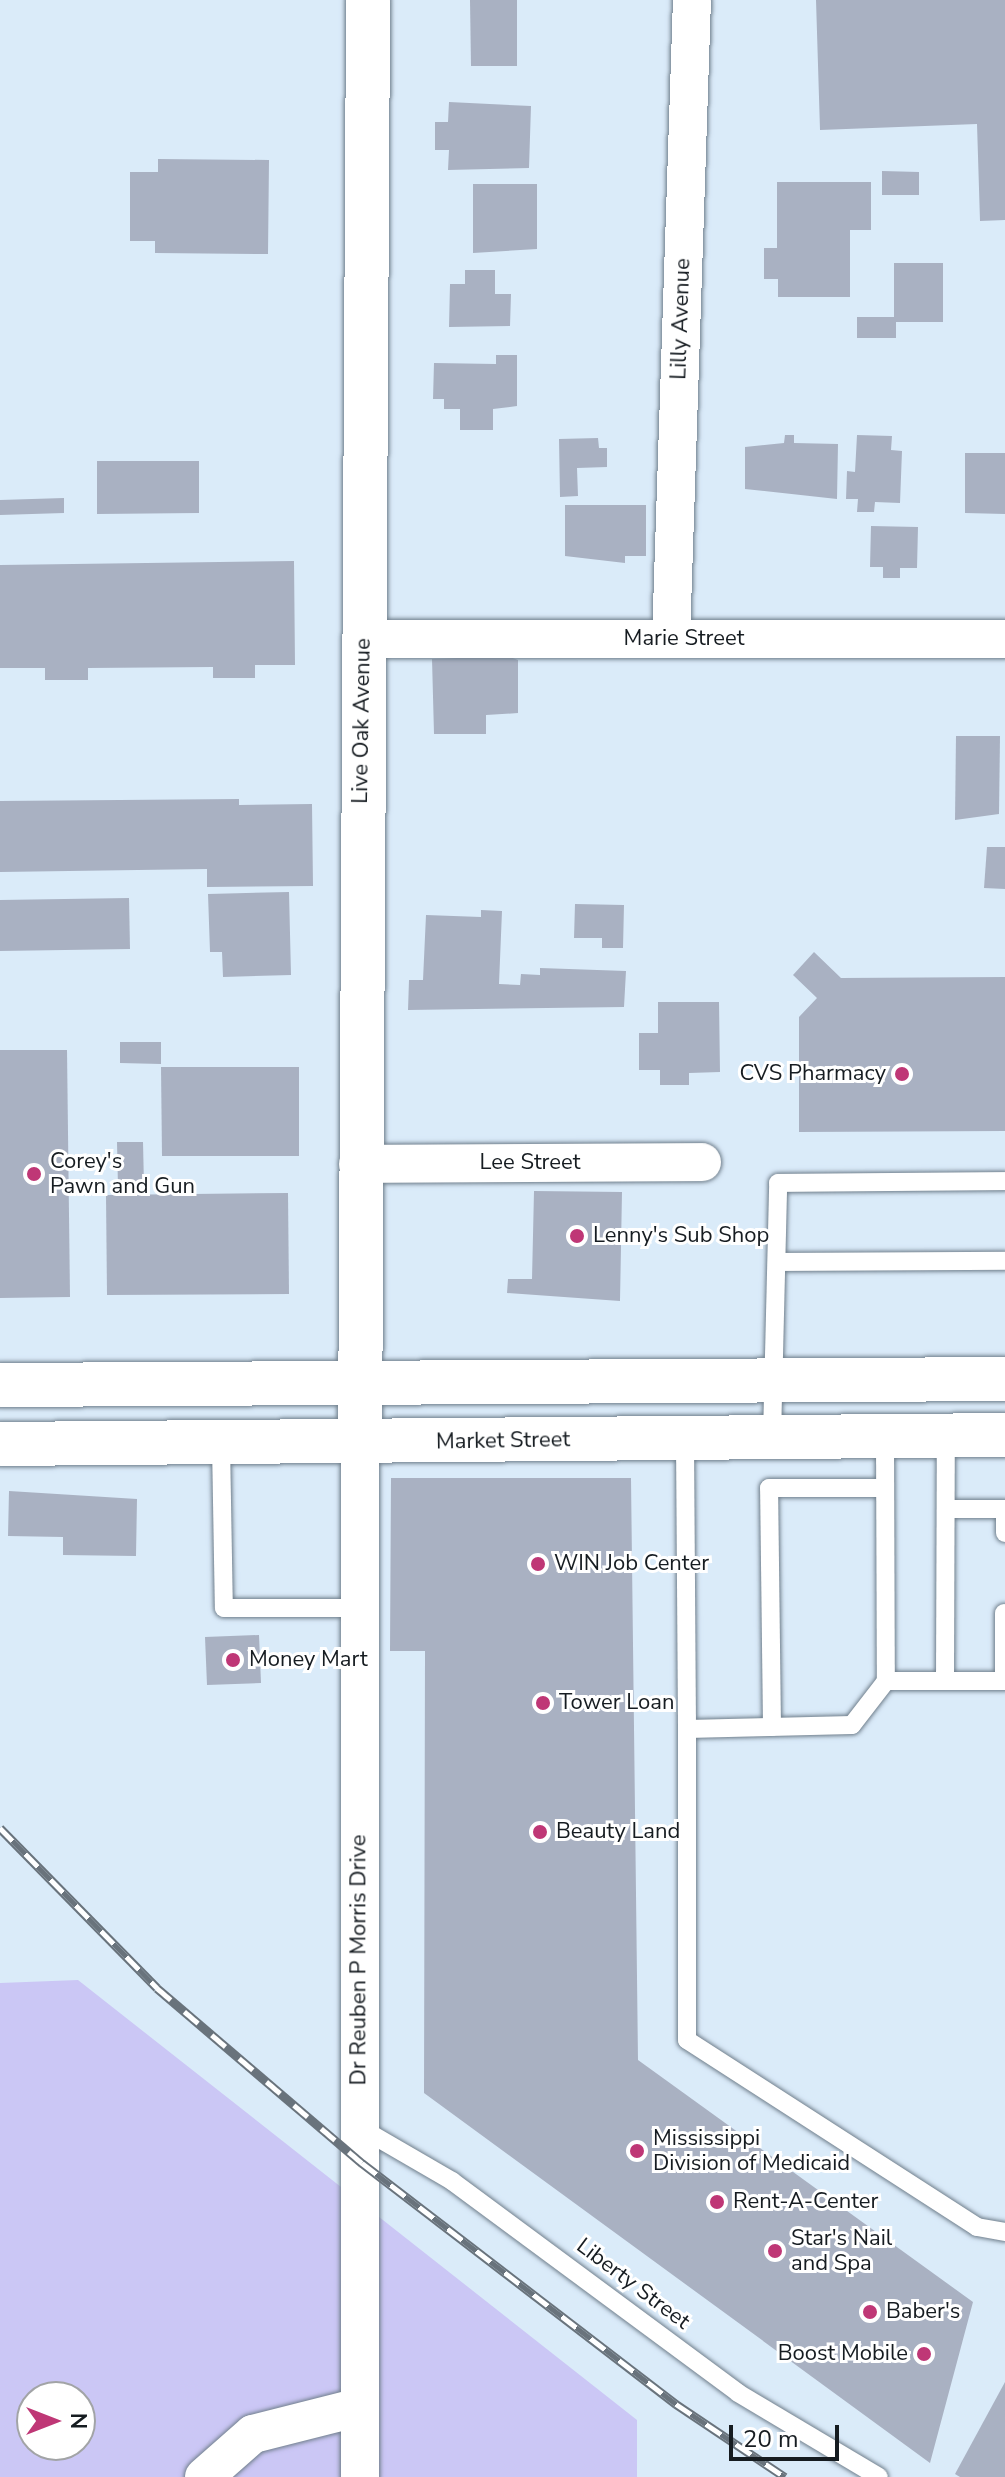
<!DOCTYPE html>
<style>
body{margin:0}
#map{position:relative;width:1005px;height:2477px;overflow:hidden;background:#daebf9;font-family:"Nunito Sans",sans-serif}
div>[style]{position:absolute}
.green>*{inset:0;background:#cbc7f5}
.building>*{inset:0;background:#a9b1c2}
.roads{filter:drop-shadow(0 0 2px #707f8c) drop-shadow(0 0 2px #707f8c)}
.lane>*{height:18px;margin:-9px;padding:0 9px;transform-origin:9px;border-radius:9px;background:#fff}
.street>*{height:38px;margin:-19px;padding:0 19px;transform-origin:19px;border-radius:19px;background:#fff}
.secondary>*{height:44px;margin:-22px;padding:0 22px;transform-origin:22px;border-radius:22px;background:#fff}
.rail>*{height:9px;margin-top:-4.5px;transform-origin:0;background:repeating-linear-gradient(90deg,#fff 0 18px,#69737c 0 36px);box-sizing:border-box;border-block:2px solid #69737c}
.dots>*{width:22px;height:22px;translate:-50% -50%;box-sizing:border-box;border:4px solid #fff;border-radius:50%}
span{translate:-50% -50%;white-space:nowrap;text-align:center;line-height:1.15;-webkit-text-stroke:6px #fff;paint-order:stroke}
.street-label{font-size:22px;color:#161c21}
.poi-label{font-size:22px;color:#161c21}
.right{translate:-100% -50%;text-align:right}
.left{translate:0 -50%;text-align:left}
.north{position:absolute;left:16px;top:2381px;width:80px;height:80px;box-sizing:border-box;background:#fff;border:2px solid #a2a4a6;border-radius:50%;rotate:90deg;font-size:22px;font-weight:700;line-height:32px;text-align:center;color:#161c21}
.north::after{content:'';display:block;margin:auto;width:28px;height:36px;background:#bf3776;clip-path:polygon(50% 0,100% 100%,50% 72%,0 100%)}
.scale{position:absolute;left:729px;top:2425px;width:110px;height:36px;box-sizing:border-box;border:4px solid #161c21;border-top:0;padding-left:10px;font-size:24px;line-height:28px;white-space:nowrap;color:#161c21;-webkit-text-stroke:6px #fff;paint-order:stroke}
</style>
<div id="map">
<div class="green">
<div style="clip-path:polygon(evenodd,78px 1980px,637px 2420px,637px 2477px,0 2477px,0 1983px,78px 1980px,32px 2397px,80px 2397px,80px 2445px,32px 2445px,32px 2397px)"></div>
</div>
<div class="building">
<div style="clip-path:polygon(470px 0,517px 0,517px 66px,471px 66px)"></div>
<div style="clip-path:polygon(816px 0,1005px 0,1005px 220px,980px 221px,977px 124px,820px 130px)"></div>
<div style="clip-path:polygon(449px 102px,531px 106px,529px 168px,448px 170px,449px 150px,435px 150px,435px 122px,448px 122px)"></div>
<div style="clip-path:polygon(158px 159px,269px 160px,268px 254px,155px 253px,155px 241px,130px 241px,130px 172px,158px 172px)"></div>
<div style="clip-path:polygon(882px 171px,919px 172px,919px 195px,882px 195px)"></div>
<div style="clip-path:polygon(777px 182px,871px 182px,871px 230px,850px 230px,850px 297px,778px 297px,778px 279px,764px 279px,764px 248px,777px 248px)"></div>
<div style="clip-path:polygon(473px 184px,537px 184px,537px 249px,473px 253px)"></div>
<div style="clip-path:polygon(894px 263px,943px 263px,943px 322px,896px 322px,896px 338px,857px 338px,857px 317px,894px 317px)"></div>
<div style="clip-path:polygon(465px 270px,495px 270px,495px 294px,511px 294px,510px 326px,449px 327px,450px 284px,465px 284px)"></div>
<div style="clip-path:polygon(496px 355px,517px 355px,517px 406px,493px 409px,493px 430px,460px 430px,460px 409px,444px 409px,444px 399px,433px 399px,434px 363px,496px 364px)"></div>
<div style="clip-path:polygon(785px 435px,794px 435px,794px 443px,838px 444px,837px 499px,745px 489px,745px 447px,784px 443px)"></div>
<div style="clip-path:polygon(857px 435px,892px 436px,891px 450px,902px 451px,900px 503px,875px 502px,874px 512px,857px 512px,858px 499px,846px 499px,847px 471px,855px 472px)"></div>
<div style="clip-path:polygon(598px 438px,599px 448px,607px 448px,607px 467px,577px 468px,578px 496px,560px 497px,559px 439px)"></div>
<div style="clip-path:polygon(965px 453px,1005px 453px,1005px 514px,965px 513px)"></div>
<div style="clip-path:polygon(97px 461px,199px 461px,199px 513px,97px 514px)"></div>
<div style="clip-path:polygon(64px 498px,64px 513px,0 515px,0 500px)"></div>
<div style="clip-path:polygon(565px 505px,646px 505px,646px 556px,625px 556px,625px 563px,565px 556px)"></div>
<div style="clip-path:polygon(871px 526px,918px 527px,917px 568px,900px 568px,900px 578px,883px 578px,883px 567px,870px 567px)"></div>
<div style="clip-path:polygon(294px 561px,295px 665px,255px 665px,255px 678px,213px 678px,213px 667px,88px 668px,88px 680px,45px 680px,45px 668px,0 668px,0 565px)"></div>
<div style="clip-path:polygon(507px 656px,518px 660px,518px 713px,486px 715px,486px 734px,434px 734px,432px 659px)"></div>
<div style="clip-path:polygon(956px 736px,1000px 736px,999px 814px,955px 820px)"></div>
<div style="clip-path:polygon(239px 799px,239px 805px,312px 804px,313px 886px,207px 887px,207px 869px,0 872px,0 801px)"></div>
<div style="clip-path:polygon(987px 847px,1005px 847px,1005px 889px,984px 888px)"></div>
<div style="clip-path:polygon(289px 892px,291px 975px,223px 977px,222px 952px,210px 952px,208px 894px)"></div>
<div style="clip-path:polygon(129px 898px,130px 949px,0 951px,0 900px)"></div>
<div style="clip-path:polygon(575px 904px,624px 905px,623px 948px,602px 948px,602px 938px,574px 938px)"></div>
<div style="clip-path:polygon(481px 910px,502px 911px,499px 984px,520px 985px,521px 974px,540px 975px,540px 968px,626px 971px,624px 1007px,408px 1010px,409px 980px,423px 980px,426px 915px,481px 917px)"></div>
<div style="clip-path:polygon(814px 952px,841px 978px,1005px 977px,1005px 1131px,799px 1132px,799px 1017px,817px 998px,793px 975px)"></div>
<div style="clip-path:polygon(658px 1002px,719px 1002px,720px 1072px,689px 1073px,689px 1085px,660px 1085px,660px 1070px,639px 1070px,639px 1033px,658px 1033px)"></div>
<div style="clip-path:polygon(120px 1042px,161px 1042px,161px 1064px,120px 1063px)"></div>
<div style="clip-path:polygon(0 1050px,67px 1050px,70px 1297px,0 1298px)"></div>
<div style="clip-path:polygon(161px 1067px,299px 1067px,299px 1156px,162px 1156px)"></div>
<div style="clip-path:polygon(117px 1142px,143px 1142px,144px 1186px,118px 1187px)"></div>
<div style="clip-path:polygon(534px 1191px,622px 1192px,620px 1301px,507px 1293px,508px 1279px,532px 1279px)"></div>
<div style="clip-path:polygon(288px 1193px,289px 1294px,107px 1295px,106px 1195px)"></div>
<div style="clip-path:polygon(391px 1478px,631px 1478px,638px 2060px,973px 2302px,930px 2463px,424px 2093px,425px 1651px,390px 1651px)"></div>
<div style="clip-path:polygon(9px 1491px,137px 1499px,136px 1556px,63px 1555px,63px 1537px,8px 1536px)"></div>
<div style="clip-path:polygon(259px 1635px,261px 1683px,207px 1685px,205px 1637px)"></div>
<div style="clip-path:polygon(1005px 2382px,1005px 2477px,960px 2477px,955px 2474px)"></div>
</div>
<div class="roads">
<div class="lane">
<div style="left:780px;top:1262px;width:225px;rotate:-0.3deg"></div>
<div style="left:885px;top:1436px;width:245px;rotate:89.8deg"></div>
<div style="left:886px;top:1681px;width:119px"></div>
<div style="left:772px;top:1437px;width:254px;rotate:-88.6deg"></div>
<div style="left:778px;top:1183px;width:227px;rotate:-0.5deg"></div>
<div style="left:685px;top:1439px;width:290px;rotate:89.6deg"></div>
<div style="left:687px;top:1729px;width:165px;rotate:-1.4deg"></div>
<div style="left:852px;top:1725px;width:56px;rotate:-52.3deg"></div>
<div style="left:221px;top:1444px;width:164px;rotate:89deg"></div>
<div style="left:224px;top:1608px;width:136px"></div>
<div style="left:946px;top:1509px;width:59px"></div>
<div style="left:1005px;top:1509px;width:24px;rotate:90deg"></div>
<div style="left:945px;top:1681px;width:245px;rotate:-89.8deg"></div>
<div style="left:1004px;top:1681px;width:68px;rotate:-90deg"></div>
<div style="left:772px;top:1727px;width:239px;rotate:-90.7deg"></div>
<div style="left:769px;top:1488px;width:116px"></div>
<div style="left:687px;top:1729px;width:311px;rotate:90deg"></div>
<div style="left:687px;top:2040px;width:345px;rotate:32.8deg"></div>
<div style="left:977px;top:2227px;width:28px;rotate:10deg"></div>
<div style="left:359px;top:2127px;width:108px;rotate:30.1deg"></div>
<div style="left:452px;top:2181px;width:356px;rotate:36.5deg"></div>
<div style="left:738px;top:2393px;width:164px;rotate:30.8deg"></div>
</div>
<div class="street">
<div style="left:363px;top:639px;width:642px"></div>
<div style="left:671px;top:639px;width:639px;rotate:-88.12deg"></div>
<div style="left:358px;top:1164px;width:344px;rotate:-0.3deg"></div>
<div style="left:204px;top:2477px;width:65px;rotate:-41.3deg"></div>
<div style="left:253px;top:2434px;width:110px;rotate:-14.2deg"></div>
<div style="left:360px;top:2477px;width:1034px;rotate:-90deg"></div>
</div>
<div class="secondary">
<div style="left:0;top:1385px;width:1005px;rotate:-0.34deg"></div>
<div style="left:360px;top:1443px;width:1443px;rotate:-89.68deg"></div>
<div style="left:0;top:1444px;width:1005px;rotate:-0.51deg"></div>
</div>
</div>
<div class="rail">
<div style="left:0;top:1828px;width:224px;rotate:45.5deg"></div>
<div style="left:157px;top:1988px;width:270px;rotate:40.5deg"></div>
<div style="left:362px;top:2163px;width:396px;rotate:37.5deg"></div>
<div style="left:676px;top:2404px;width:131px;rotate:33.8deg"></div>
</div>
<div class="dots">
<div style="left:902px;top:1074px;background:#bf3776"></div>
<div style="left:34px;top:1174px;background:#bf3776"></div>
<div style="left:577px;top:1236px;background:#bf3776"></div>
<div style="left:538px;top:1564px;background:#bf3776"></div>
<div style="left:233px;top:1660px;background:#bf3776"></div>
<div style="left:543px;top:1703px;background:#bf3776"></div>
<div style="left:540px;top:1832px;background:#bf3776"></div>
<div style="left:637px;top:2151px;background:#bf3776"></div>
<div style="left:717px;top:2202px;background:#bf3776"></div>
<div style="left:775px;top:2251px;background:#bf3776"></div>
<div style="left:870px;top:2312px;background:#bf3776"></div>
<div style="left:924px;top:2354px;background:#bf3776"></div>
</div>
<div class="street-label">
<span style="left:681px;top:319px;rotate:-88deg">Lilly Avenue</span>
<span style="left:684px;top:639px">Marie Street</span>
<span style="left:362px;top:721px;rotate:-89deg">Live Oak Avenue</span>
<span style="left:530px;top:1163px">Lee Street</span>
<span style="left:503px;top:1441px;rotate:-1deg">Market Street</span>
<span style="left:359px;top:1960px;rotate:-90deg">Dr Reuben P Morris Drive</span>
<span style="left:633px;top:2284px;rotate:37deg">Liberty Street</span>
</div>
<div class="poi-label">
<span class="right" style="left:886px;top:1074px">CVS Pharmacy</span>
<span class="left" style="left:50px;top:1174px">Corey's<br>Pawn and Gun</span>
<span class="left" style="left:593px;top:1236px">Lenny's Sub Shop</span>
<span class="left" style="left:554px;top:1564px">WIN Job Center</span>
<span class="left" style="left:249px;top:1660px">Money Mart</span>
<span class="left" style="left:559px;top:1703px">Tower Loan</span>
<span class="left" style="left:556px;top:1832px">Beauty Land</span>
<span class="left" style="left:653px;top:2151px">Mississippi<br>Division of Medicaid</span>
<span class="left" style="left:733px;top:2202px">Rent-A-Center</span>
<span class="left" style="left:791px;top:2251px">Star's Nail<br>and Spa</span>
<span class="left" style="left:886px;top:2312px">Baber's</span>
<span class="right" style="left:908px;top:2354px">Boost Mobile</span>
</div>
<div class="north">N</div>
<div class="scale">20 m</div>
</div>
